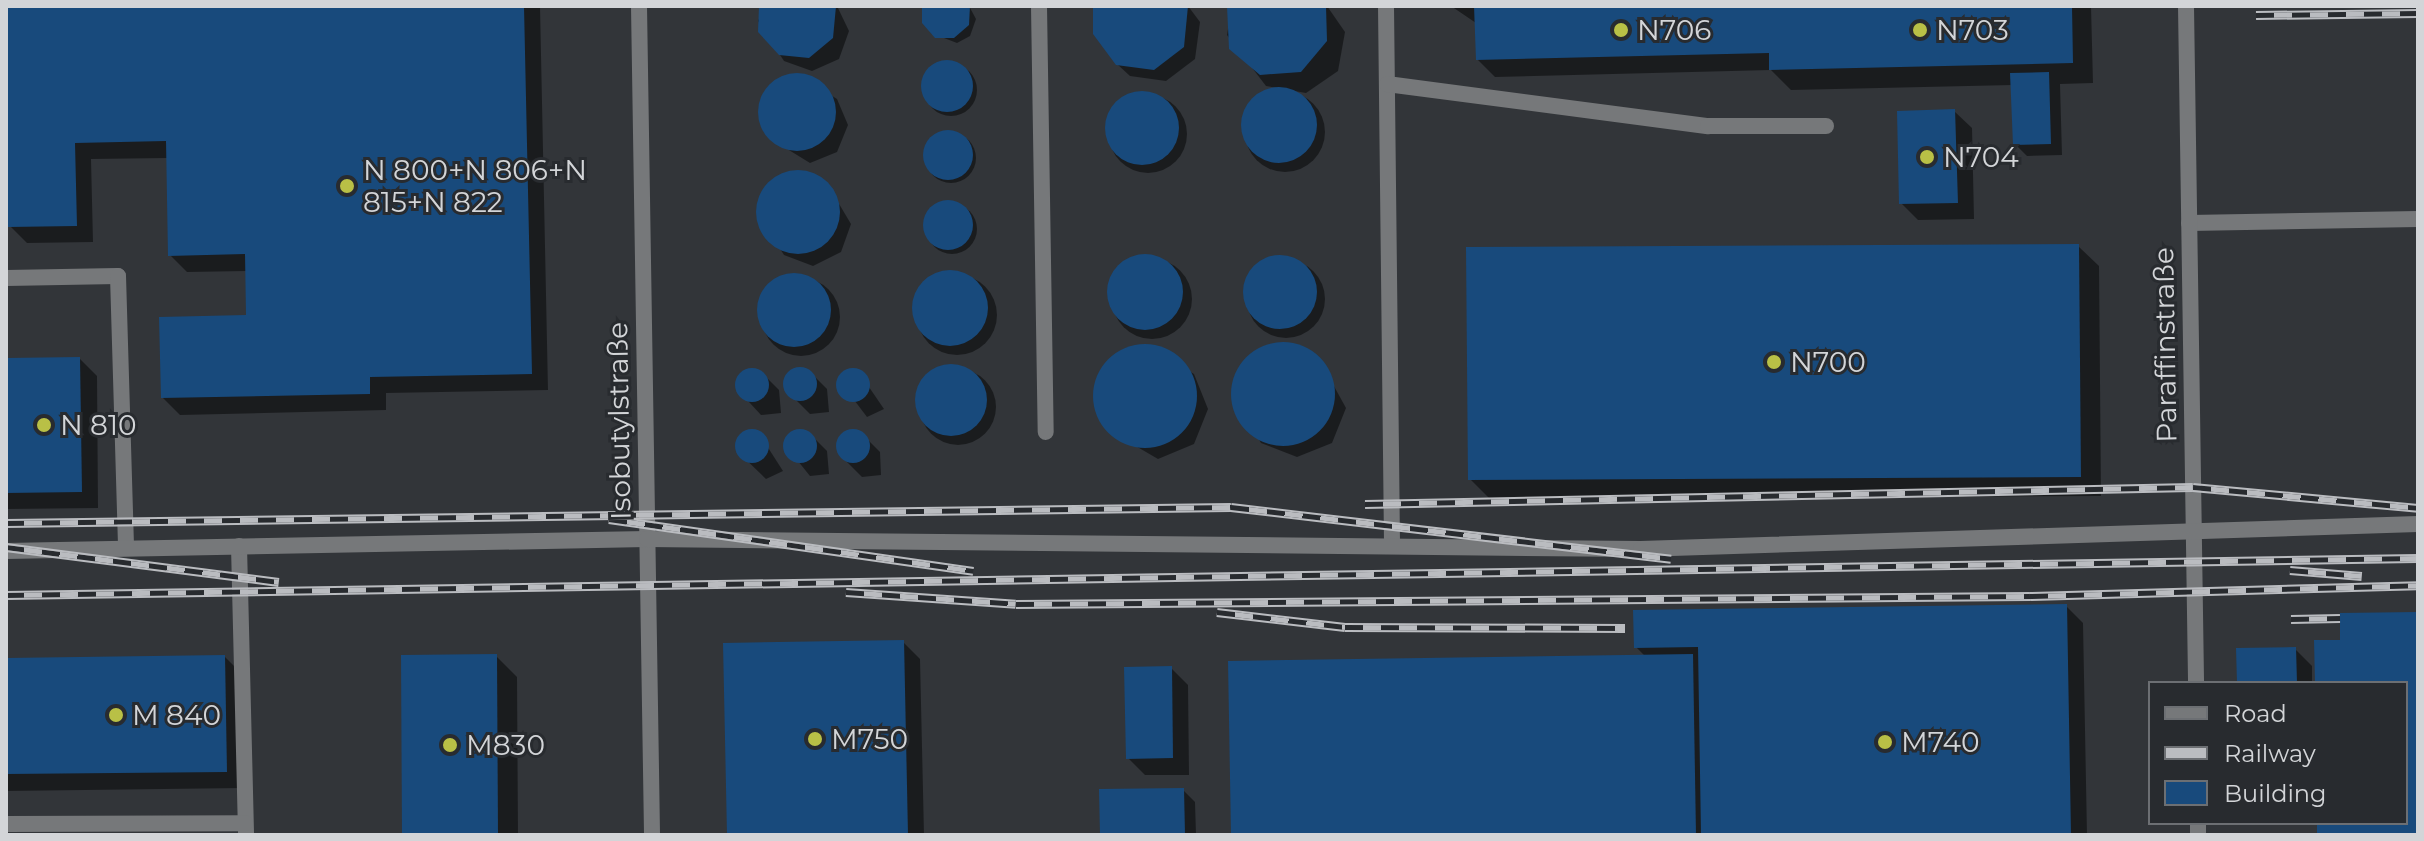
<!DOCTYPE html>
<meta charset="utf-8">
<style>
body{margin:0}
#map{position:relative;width:2424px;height:841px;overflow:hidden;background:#323539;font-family:Montserrat,sans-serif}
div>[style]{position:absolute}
.shadow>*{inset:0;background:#0007}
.round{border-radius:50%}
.building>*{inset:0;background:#184a7c}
.service>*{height:16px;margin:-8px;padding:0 8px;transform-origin:8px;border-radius:8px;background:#76787a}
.minor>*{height:16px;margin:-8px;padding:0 8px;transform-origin:8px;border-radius:8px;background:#76787a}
.rail>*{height:9px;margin-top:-4.5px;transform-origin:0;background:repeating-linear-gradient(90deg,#282b2f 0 18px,#babcc0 0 36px);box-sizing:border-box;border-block:2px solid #babcc0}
.dots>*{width:22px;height:22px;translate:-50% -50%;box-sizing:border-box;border:4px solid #282b2f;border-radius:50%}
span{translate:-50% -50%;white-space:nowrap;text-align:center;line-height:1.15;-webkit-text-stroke:6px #282b2f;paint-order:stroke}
.poi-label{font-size:28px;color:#d3d5d8}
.left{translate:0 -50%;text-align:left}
.street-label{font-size:28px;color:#d3d5d8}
.frame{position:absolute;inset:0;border:8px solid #d3d5d8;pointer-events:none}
.legend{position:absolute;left:2148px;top:681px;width:260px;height:144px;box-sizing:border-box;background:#282b2f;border:2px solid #6c6f73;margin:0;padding:10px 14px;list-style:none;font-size:24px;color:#d3d5d8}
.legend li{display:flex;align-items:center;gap:16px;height:40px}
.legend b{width:40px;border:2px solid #6c6f73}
</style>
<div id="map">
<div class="shadow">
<div style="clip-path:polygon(6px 6px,540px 6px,548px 390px,386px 393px,386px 410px,180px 415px,163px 398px,248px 317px,247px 271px,187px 272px,170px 255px,168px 158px,91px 159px,93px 242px,27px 243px,10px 226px)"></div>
<div style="clip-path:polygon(764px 6px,837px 6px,849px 31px,839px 59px,812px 71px,784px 61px,758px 21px)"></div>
<div style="clip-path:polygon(926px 6px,969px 6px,976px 19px,970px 36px,957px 43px,931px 33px)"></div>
<div style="clip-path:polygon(1098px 6px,1188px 6px,1200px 22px,1195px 59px,1166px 81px,1130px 76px,1117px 64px)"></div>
<div style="clip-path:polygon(1232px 6px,1327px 6px,1345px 32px,1338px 71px,1306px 93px,1266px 86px,1227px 35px)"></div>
<div style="clip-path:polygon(1451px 6px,2091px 6px,2093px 83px,2060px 84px,2062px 155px,2027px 156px,2015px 144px,2013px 85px,1791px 90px,1771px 70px,1495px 77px,1478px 60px,1476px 23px)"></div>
<div class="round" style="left:925px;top:64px;width:52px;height:52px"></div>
<div style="clip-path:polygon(798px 74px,837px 99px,848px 125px,837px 152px,810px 163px,771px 139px,760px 112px,771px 85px)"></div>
<div class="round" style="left:1245px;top:92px;width:80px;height:80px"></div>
<div class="round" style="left:1109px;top:95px;width:78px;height:78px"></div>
<div style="clip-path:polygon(1954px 111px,1972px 128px,1974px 219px,1918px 220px,1901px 203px)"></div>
<div class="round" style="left:926px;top:133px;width:50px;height:50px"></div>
<div style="clip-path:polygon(796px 172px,826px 182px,851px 224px,841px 252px,813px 266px,784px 255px,758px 214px,768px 185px)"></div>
<div class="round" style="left:927px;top:204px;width:50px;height:50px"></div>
<div style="clip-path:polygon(2078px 246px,2099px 266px,2101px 496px,1490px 499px,1470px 479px)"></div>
<div class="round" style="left:1112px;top:259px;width:80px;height:80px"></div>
<div class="round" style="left:1247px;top:260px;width:78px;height:78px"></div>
<div class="round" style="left:917px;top:275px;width:80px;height:80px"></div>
<div class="round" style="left:762px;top:278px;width:78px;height:78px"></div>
<div style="clip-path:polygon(1282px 345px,1319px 359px,1346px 408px,1332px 443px,1297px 457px,1261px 443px,1233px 395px,1248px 360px)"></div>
<div style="clip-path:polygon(1146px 346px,1194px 374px,1208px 409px,1194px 444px,1158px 459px,1110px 431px,1095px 395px,1110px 360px)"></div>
<div style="clip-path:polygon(80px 359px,97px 376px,98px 508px,6px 509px,6px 360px)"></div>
<div class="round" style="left:920px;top:369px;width:76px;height:76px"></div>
<div style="clip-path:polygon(858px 371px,884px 409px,867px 417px,839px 380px)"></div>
<div style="clip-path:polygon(810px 372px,827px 389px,829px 412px,810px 414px,793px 397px,789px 375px)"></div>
<div style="clip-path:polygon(762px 373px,779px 390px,781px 413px,761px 415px,737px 389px,740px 376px)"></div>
<div style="clip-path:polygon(758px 432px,783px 471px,766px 479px,737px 451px,738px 442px)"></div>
<div style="clip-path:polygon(810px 434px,827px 451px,829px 474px,810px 476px,785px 445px,789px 437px)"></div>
<div style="clip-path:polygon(863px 435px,880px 452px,881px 475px,862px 477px,845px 460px,842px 438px)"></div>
<div style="clip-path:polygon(2066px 606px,2083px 623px,2087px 835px,1233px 835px,1646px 657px,1636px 647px)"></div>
<div style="clip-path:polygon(903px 642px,920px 659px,924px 835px,729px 835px)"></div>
<div style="clip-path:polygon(2295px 649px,2312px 666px,2312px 683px,2239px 683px)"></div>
<div style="clip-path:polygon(496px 656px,517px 677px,518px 835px,404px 835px)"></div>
<div style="clip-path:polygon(225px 657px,242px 674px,243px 788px,6px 791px,6px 660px)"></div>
<div style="clip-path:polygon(1171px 668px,1188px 685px,1189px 775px,1145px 775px,1128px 758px)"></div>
<div style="clip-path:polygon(1183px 790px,1195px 802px,1196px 835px,1102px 835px)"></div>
</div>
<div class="building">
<div style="clip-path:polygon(6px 6px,524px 6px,532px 374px,370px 377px,370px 394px,161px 398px,159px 317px,246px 315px,245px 254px,168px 256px,166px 141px,75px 143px,77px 226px,8px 227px)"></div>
<div style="clip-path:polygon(759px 6px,836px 6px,833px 38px,809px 58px,779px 55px,758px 32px)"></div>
<div style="clip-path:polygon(922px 6px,970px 6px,969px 25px,954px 38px,935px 38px,922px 23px)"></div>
<div style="clip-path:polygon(1188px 6px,1184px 47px,1154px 70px,1116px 65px,1093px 34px,1093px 6px)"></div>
<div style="clip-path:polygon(1227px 6px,1326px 6px,1327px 41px,1301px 72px,1260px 75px,1229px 49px)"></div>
<div style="clip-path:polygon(1474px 6px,2072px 6px,2073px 63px,1769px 70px,1769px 53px,1476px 60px)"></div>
<div class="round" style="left:921px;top:60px;width:52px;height:52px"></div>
<div style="clip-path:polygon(2049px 72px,2051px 144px,2013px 145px,2010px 73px)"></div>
<div class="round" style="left:758px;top:73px;width:78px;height:78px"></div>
<div class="round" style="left:1241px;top:87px;width:76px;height:76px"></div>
<div class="round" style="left:1105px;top:91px;width:74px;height:74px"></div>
<div style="clip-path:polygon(1955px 109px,1958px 203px,1899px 204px,1897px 111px)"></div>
<div class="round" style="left:923px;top:130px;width:50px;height:50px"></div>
<div class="round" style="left:756px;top:170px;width:84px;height:84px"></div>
<div class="round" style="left:923px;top:200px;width:50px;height:50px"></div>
<div style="clip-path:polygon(2079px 244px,2081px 477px,1468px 480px,1466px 247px)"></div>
<div class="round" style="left:1107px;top:254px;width:76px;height:76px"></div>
<div class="round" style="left:1243px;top:255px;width:74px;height:74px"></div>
<div class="round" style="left:912px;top:270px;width:76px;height:76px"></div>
<div class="round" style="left:757px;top:273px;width:74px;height:74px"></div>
<div class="round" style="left:1231px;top:342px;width:104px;height:104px"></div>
<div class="round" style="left:1093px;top:344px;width:104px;height:104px"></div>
<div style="clip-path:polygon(80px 357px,82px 492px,6px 493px,6px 358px)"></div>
<div class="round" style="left:915px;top:364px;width:72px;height:72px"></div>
<div class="round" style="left:783px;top:367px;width:34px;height:34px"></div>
<div class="round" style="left:735px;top:368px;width:34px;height:34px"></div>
<div class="round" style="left:836px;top:368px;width:34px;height:34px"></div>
<div class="round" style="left:836px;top:429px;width:34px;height:34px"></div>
<div class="round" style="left:735px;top:429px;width:34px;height:34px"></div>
<div class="round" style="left:783px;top:429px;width:34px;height:34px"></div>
<div style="clip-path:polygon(2067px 604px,2071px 835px,1701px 835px,1698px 647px,1634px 648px,1633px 610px)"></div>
<div style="clip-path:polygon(2418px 612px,2418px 835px,2317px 835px,2317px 823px,2406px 823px,2406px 683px,2315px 683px,2314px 640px,2340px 640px,2340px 613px)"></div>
<div style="clip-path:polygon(904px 640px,908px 835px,727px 835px,723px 643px)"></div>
<div style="clip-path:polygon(2296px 647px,2297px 683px,2237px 683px,2236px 648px)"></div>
<div style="clip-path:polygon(497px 654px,498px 835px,402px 835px,401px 655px)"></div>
<div style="clip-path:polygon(1693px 654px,1696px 835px,1231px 835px,1228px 661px)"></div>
<div style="clip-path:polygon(225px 655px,227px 772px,6px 774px,6px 658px)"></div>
<div style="clip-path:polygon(1172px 666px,1173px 758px,1126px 759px,1124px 667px)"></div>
<div style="clip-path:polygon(1184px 788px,1185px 835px,1100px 835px,1099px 789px)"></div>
</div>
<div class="service">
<div style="left:1039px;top:6px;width:426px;rotate:89.1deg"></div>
<div style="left:1386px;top:6px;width:540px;rotate:89.36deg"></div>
<div style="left:1387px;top:84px;width:324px;rotate:7.5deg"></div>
<div style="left:1708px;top:126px;width:118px"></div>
<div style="left:2189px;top:223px;width:229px;rotate:-1deg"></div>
<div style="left:6px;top:278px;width:112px;rotate:-1deg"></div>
<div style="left:118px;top:276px;width:272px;rotate:88.3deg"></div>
<div style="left:239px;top:546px;width:289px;rotate:88.6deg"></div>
<div style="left:6px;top:824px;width:239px;rotate:-0.2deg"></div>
</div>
<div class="minor">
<div style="left:639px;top:6px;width:829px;rotate:89.1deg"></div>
<div style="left:2186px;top:6px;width:677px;rotate:89.15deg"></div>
<div style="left:6px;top:551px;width:641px;rotate:-1.07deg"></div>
<div style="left:647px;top:539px;width:994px;rotate:0.58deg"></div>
<div style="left:1641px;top:549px;width:777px;rotate:-1.84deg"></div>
<div style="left:2198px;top:823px;width:12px;rotate:90deg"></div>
</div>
<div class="rail">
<div style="left:2256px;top:15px;width:162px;rotate:-0.7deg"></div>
<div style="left:1365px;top:504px;width:828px;rotate:-1.18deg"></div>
<div style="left:2193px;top:487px;width:226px;rotate:5.3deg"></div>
<div style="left:609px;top:519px;width:368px;rotate:8.1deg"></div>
<div style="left:6px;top:523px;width:1225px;rotate:-0.75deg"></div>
<div style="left:1231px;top:507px;width:443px;rotate:6.7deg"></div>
<div style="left:6px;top:547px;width:275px;rotate:7.3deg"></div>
<div style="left:2290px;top:570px;width:72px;rotate:4.8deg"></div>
<div style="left:846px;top:592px;width:170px;rotate:4deg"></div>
<div style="left:1016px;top:604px;width:1014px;rotate:-0.45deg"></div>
<div style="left:2030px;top:596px;width:388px;rotate:-1.6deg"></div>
<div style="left:6px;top:595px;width:2412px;rotate:-0.88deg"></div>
<div style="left:1217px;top:612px;width:129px;rotate:6.7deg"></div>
<div style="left:1345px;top:627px;width:280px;rotate:0.2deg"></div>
<div style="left:2291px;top:619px;width:49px;rotate:-1.2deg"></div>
</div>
<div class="dots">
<div style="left:1621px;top:30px;background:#b9c046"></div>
<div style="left:1920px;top:30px;background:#b9c046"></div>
<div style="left:1927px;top:157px;background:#b9c046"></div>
<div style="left:347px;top:186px;background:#b9c046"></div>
<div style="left:1774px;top:362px;background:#b9c046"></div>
<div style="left:44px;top:425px;background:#b9c046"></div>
<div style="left:116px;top:715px;background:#b9c046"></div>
<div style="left:815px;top:739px;background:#b9c046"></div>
<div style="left:1885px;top:742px;background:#b9c046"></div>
<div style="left:450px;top:745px;background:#b9c046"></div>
</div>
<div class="poi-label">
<span class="left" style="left:1637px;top:30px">N706</span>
<span class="left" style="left:1936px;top:30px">N703</span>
<span class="left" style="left:1943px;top:157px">N704</span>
<span class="left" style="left:363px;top:186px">N 800+N 806+N<br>815+N 822</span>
<span class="left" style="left:1790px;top:362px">N700</span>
<span class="left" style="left:60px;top:425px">N 810</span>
<span class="left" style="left:132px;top:715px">M 840</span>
<span class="left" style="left:831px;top:739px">M750</span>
<span class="left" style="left:1901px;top:742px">M740</span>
<span class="left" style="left:466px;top:745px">M830</span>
</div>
<div class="street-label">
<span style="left:2165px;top:345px;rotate:-91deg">Paraffinstraße</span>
<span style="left:619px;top:421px;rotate:-91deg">Isobutylstraße</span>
</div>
<div class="frame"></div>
<ul class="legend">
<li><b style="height:10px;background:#76787a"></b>Road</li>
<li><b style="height:10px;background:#babcc0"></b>Railway</li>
<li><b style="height:22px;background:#184a7c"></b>Building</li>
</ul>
</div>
